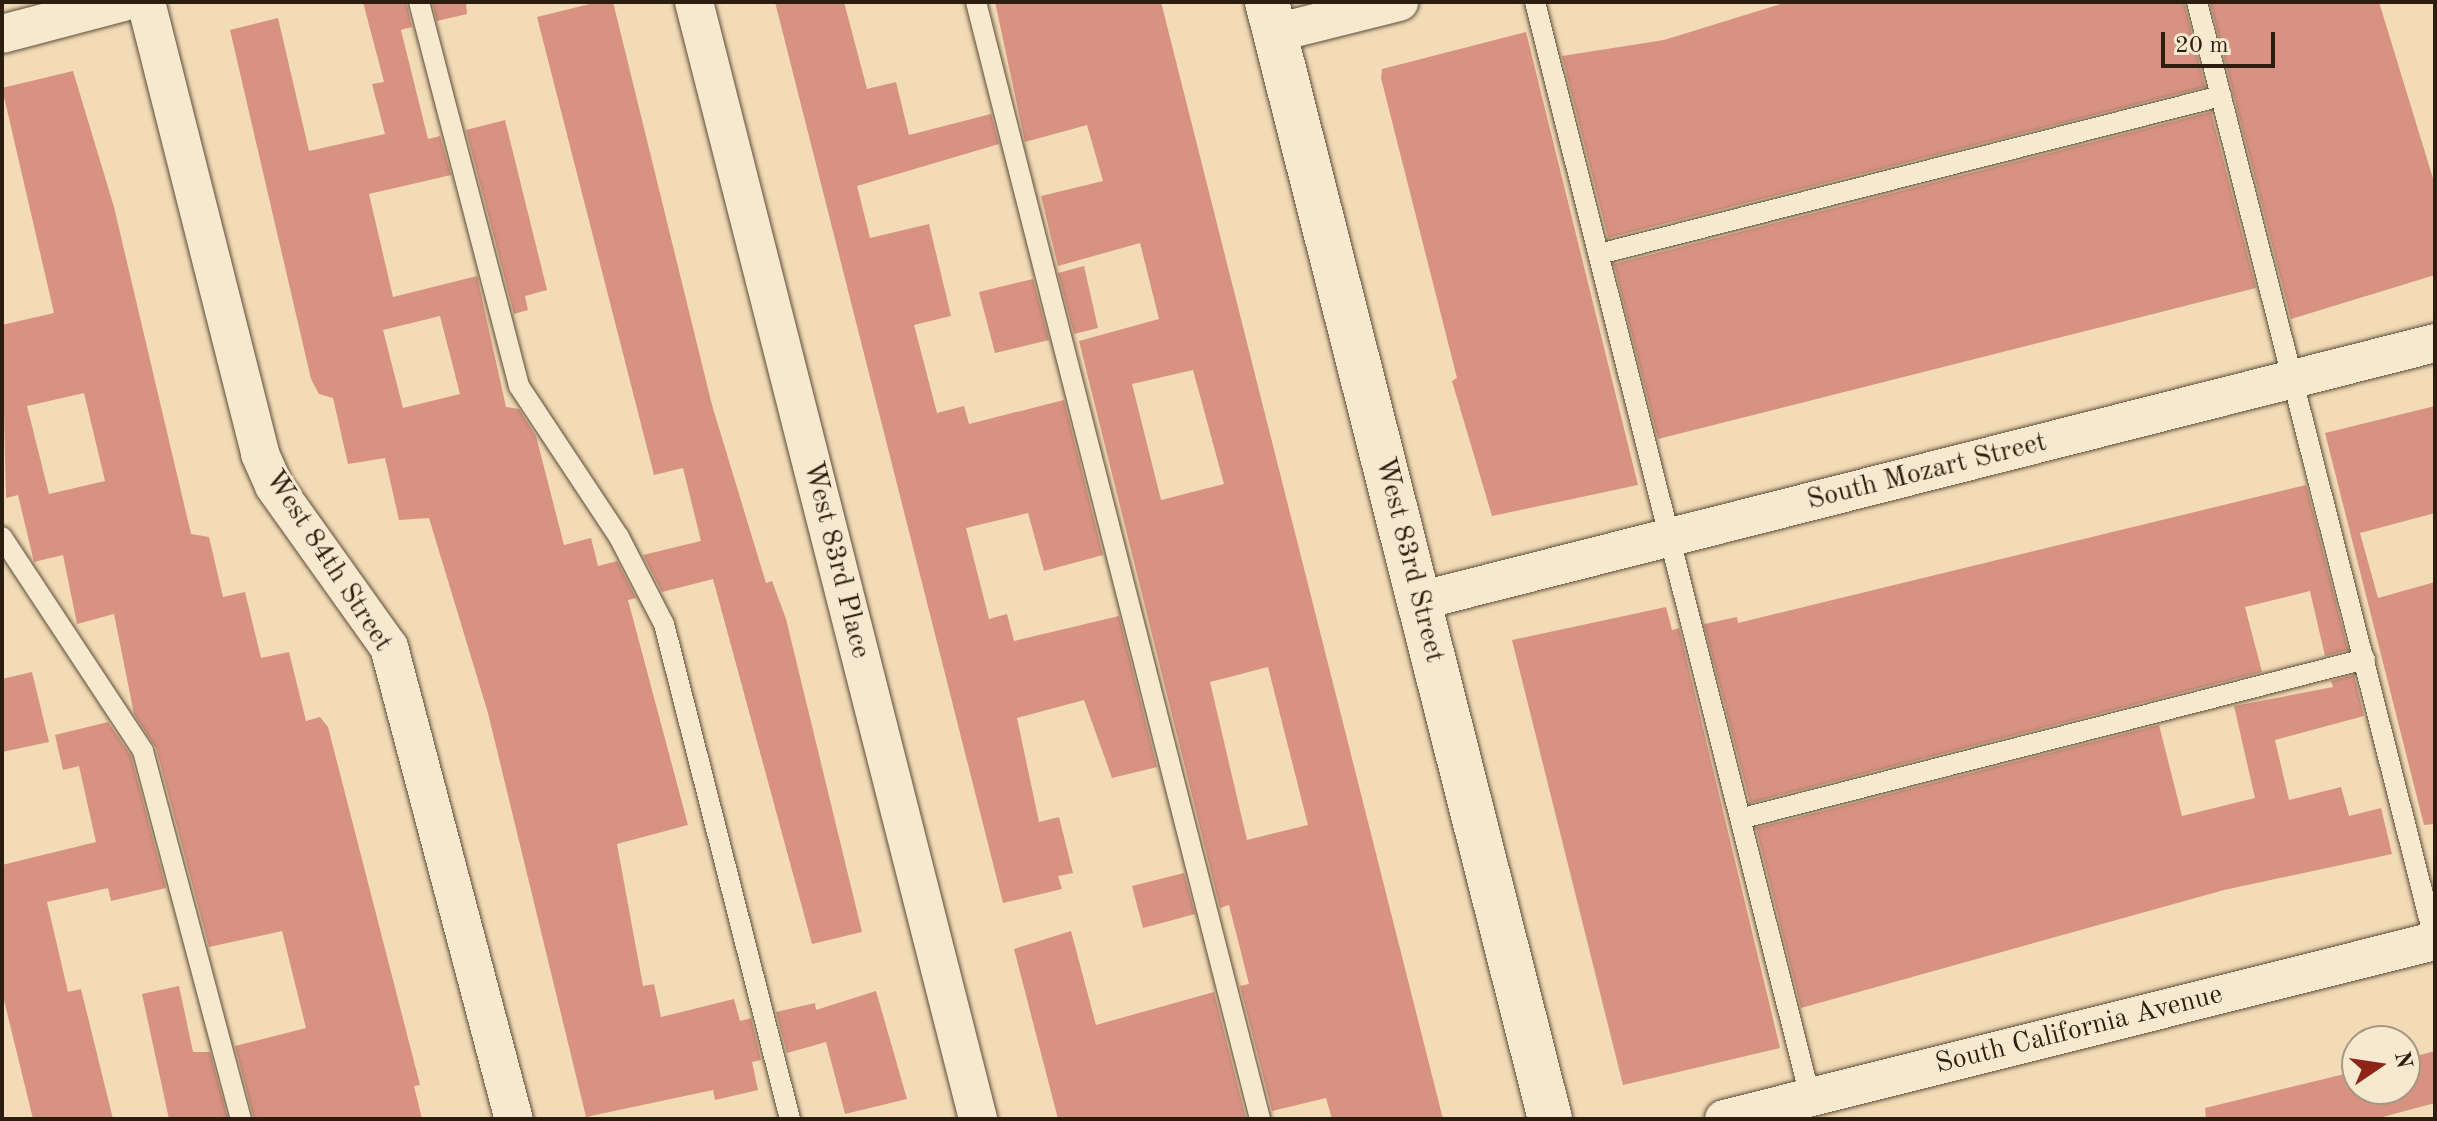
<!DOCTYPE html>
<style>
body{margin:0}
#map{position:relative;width:2437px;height:1121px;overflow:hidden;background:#f2dbb6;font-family:"Old Standard TT",serif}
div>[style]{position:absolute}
.building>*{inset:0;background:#d89282}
.roads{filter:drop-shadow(0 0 2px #5e4d39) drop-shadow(0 0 2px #5e4d39)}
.service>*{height:20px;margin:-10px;padding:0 10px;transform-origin:10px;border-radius:10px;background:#f7e8d0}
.minor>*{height:38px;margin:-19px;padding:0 19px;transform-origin:19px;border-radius:19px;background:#f7e8d0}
.tertiary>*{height:44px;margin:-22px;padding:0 22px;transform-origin:22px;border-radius:22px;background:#f7e8d0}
span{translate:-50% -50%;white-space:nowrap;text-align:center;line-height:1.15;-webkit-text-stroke:6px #f7e8d0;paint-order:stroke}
.street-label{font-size:28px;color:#2c1e0f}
.frame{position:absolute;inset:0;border:4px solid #2c1e0f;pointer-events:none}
.north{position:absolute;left:2341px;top:1025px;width:80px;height:80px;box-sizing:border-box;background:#f7e8d0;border:2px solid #a69783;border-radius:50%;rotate:77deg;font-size:22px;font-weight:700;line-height:32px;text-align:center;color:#2c1e0f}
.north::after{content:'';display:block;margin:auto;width:28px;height:36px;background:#8f2418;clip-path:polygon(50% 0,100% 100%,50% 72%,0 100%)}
.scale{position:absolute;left:2161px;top:32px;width:114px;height:36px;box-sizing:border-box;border:4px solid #2c1e0f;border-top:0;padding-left:10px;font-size:24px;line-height:28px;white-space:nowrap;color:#2c1e0f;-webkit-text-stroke:6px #f7e8d0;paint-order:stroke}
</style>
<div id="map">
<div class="building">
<div style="clip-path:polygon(evenodd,363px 2px,406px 2px,412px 27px,401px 30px,428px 139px,440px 136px,451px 175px,369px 194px,393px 297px,477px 276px,506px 407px,519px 409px,536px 436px,564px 545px,591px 538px,598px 566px,617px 561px,636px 598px,628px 600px,688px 825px,617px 844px,643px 986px,654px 984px,661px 1017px,734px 999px,740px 1021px,751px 1018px,761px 1060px,752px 1062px,758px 1090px,715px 1100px,713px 1090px,586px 1117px,488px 713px,429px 518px,399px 520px,385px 458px,348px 464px,333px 398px,319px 394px,311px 379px,230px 30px,278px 18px,309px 151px,385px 134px,372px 84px,384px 82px,363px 2px,440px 316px,460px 394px,403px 408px,383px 330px,440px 316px)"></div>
<div style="clip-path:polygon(432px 2px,466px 2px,467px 14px,437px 21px)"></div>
<div style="clip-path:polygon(598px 2px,613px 2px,712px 405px,766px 583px,772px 581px,786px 619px,862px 932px,812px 944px,713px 579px,662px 592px,643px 555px,701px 541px,683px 468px,654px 475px,537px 17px)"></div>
<div style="clip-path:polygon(775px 2px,844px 2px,867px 89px,896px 82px,909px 135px,991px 114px,999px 144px,857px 186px,870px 238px,929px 224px,951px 316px,914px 325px,937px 413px,964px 406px,969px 424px,1064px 400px,1103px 555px,1044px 571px,1028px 513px,966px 528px,989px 619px,1007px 614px,1014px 641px,1119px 616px,1157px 767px,1112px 778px,1084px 700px,1017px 718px,1039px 822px,1059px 817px,1073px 873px,1058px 876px,1062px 889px,1003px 903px)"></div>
<div style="clip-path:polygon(evenodd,995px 2px,1161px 2px,1443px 1119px,1332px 1119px,1326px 1098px,1272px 1111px,1240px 986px,1249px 984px,1229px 905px,1220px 908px,1079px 341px,1159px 319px,1140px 243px,1058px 266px,1041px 196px,1103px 181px,1087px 125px,1025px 142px,995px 2px,1193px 370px,1224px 484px,1161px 500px,1132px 384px,1193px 370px,995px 2px,1268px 667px,1308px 825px,1247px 840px,1210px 682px,1268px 667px)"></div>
<div style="clip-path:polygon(1787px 2px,2184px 2px,2205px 87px,1608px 238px,1562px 56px,1664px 40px)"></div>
<div style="clip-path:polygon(2210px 2px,2379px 2px,2435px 185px,2435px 275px,2291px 319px)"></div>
<div style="clip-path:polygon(1526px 32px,1638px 485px,1492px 516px,1452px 381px,1457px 378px,1381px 78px,1382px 69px)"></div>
<div style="clip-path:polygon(evenodd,73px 71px,114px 207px,191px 534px,209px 537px,223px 597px,245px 592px,261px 658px,289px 652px,306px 721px,320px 717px,328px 727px,420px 1085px,414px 1086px,422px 1119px,254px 1119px,235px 1046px,306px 1028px,282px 931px,209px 947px,156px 748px,134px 714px,114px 614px,77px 624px,63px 555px,34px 562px,18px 495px,6px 498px,2px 325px,54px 313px,2px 88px,73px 71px,84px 393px,105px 481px,49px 494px,27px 406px,84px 393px)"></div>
<div style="clip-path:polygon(2211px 112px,2256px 288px,1658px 439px,1614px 264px)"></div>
<div style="clip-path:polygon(505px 120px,547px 290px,525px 296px,528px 310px,514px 314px,466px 130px)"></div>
<div style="clip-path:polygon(1084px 266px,1098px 328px,1074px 334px,1058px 273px)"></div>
<div style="clip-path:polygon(1033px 279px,1049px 340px,995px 353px,979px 292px)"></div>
<div style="clip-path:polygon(2435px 406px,2435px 513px,2360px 533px,2378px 598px,2435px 582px,2435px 824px,2424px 825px,2325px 433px)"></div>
<div style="clip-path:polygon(2306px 485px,2348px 650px,2325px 656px,2310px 591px,2245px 607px,2262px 672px,1750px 803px,1704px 624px,1737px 617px,1738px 623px)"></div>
<div style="clip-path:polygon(1666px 607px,1672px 630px,1679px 628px,1780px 1048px,1623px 1085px,1512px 640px)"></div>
<div style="clip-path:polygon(32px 672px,49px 742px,2px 752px,2px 679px)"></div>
<div style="clip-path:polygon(2354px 675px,2364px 716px,2275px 740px,2289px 800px,2341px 787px,2349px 816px,2381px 808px,2392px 854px,2224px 890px,1801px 1008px,1756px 828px,2159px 725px,2182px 816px,2255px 798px,2234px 706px,2333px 687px,2331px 681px)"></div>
<div style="clip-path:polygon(108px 722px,131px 756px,166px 888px,111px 901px,108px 888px,47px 902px,68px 992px,81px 989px,113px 1119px,33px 1119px,2px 992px,2px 865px,96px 842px,79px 766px,63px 770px,55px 735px)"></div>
<div style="clip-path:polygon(1184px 873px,1195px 914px,1143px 928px,1132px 886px)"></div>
<div style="clip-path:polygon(1071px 931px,1096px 1025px,1214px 992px,1246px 1118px,1058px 1119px,1014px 949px)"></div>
<div style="clip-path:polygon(179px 986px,193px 1052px,210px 1052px,228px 1119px,169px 1119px,142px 994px)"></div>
<div style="clip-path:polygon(876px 991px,907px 1099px,845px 1114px,826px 1042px,787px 1053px,776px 1012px,815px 1003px,816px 1010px)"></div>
<div style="clip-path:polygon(2435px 1051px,2435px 1103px,2375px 1119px,2206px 1119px,2205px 1108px,2357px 1071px,2357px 1089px,2405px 1089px,2405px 1059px)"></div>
</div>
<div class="roads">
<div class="service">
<div style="left:419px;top:2px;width:397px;rotate:75.4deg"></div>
<div style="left:519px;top:386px;width:181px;rotate:56.5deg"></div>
<div style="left:619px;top:537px;width:98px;rotate:62.7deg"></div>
<div style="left:664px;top:624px;width:511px;rotate:75.72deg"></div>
<div style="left:976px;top:2px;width:1153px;rotate:75.73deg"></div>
<div style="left:1535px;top:2px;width:1129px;rotate:75.9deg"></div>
<div style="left:2197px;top:2px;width:970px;rotate:75.79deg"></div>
<div style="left:1599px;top:254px;width:642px;rotate:-14.25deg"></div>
<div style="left:2px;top:537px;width:256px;rotate:56.6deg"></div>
<div style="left:143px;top:751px;width:381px;rotate:75.1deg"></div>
<div style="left:1743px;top:818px;width:642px;rotate:-14.34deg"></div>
</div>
<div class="minor">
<div style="left:146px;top:2px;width:466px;rotate:75.8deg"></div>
<div style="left:260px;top:454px;width:35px;rotate:66deg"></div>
<div style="left:274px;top:486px;width:198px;rotate:54.5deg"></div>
<div style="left:389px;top:647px;width:488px;rotate:75.2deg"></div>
<div style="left:694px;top:2px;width:1153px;rotate:75.73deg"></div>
<div style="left:1275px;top:33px;width:128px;rotate:-14deg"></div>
<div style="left:2px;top:34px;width:126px;rotate:-14.7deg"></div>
<div style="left:1419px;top:601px;width:1048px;rotate:-14.25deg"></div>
<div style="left:1724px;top:1119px;width:733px;rotate:-14.06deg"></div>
</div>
<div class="tertiary">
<div style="left:1267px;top:2px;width:1152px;rotate:75.78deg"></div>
</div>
</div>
<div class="street-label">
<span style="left:1927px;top:472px;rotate:-14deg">South Mozart Street</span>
<span style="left:836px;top:560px;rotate:76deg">West 83rd Place</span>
<span style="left:1409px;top:560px;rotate:76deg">West 83rd Street</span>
<span style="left:328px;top:561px;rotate:57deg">West 84th Street</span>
<span style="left:2079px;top:1030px;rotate:-14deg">South California Avenue</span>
</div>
<div class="frame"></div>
<div class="north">N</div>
<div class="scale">20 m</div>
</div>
